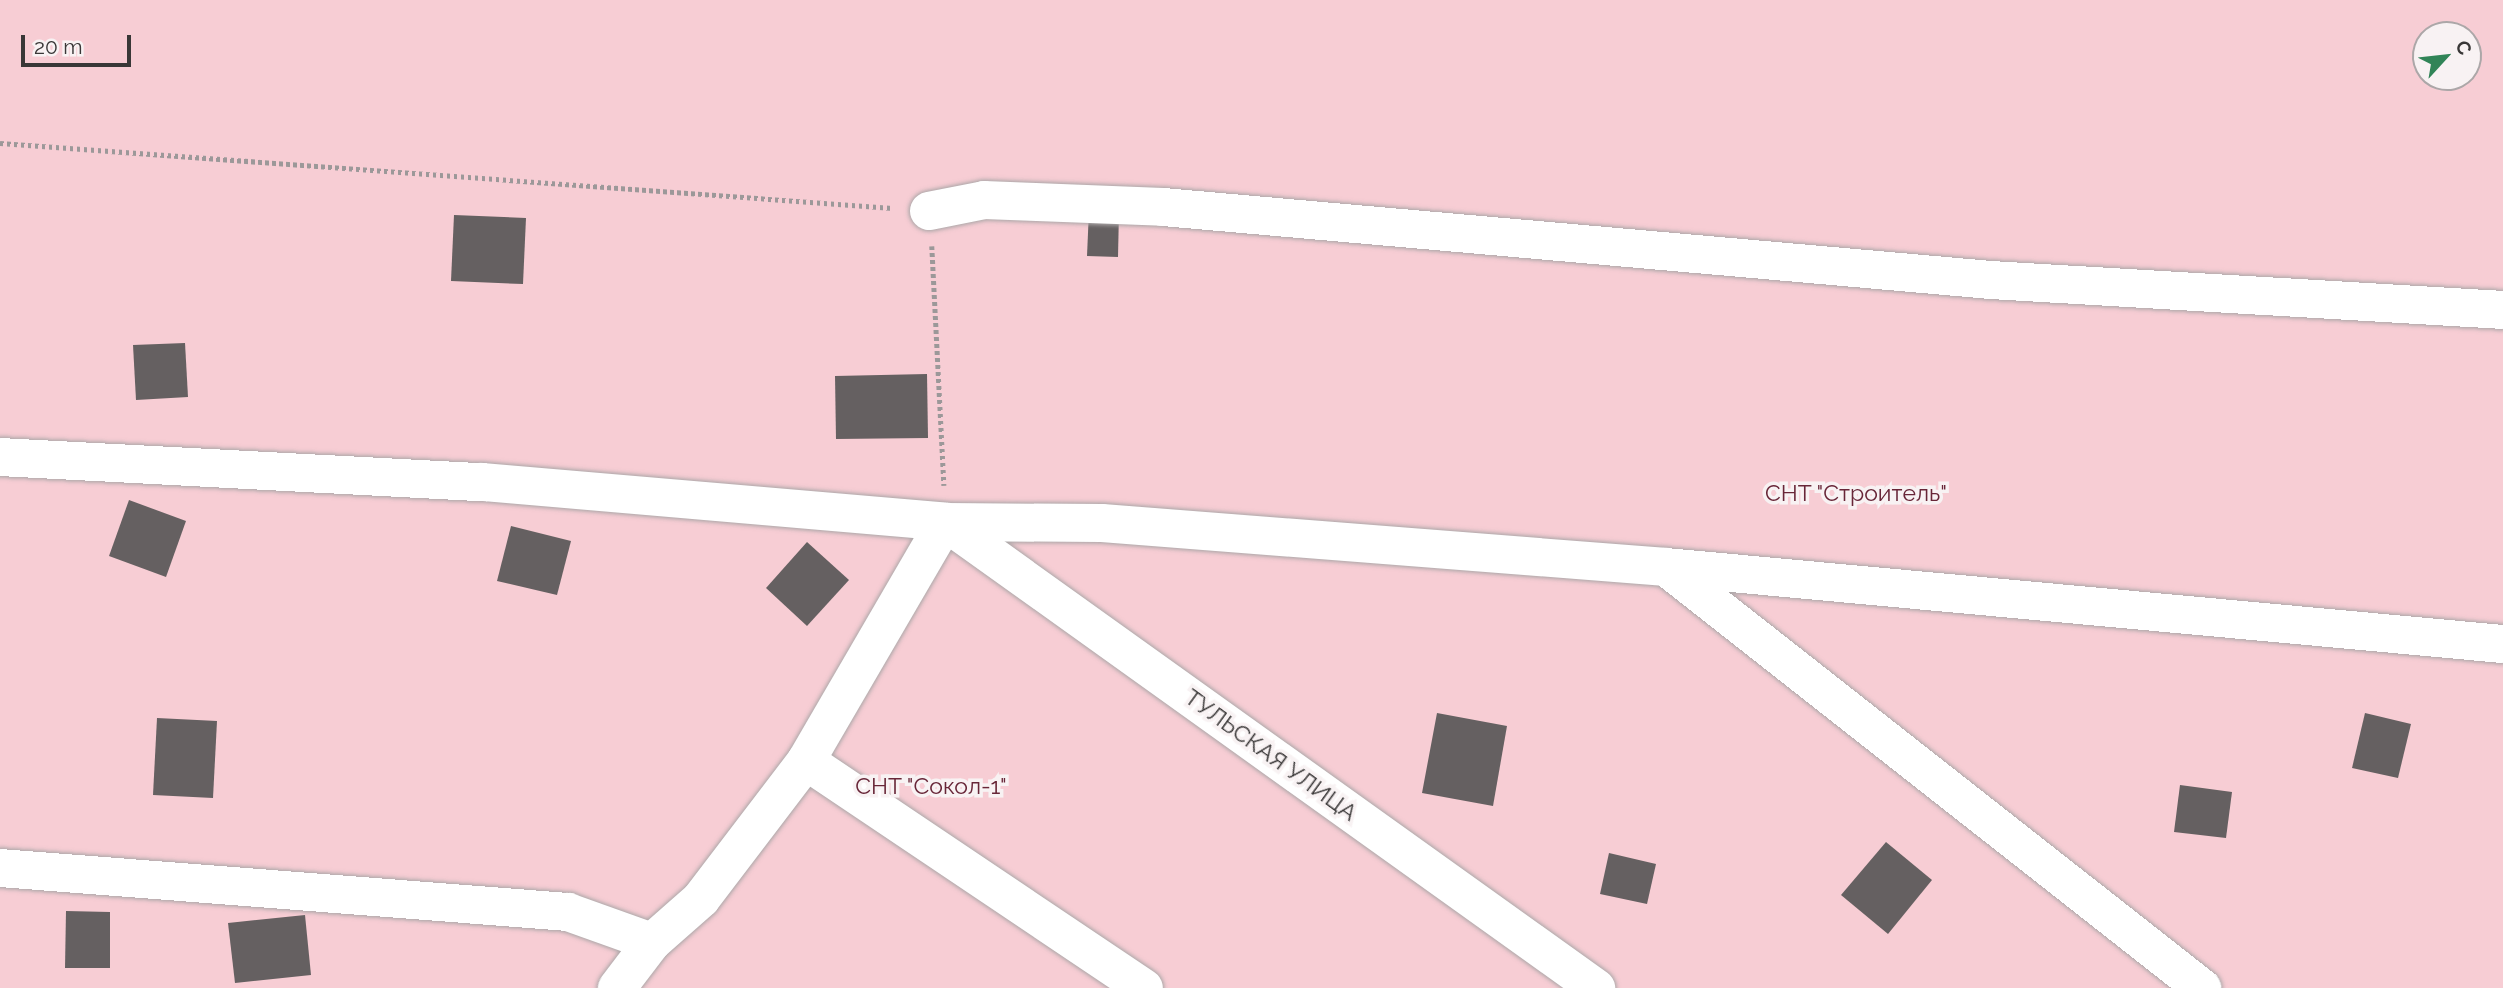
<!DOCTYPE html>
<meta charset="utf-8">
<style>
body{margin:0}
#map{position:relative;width:2503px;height:988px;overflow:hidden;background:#f8f2f3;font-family:Raleway,sans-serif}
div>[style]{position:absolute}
.green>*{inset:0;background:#f7cdd4}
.building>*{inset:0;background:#656061}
.path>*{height:4.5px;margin-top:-2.25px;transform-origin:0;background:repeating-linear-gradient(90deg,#9c9899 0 3.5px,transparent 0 7px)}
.roads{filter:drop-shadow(0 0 2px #aca7a8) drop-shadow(0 0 2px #aca7a8)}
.minor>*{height:38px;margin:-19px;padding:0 19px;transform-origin:19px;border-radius:19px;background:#fff}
span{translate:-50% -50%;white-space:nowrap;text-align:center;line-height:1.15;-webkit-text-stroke:7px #f8f2f3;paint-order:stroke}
.park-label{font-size:23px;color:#682638}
.street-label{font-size:23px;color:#393737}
.north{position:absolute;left:2412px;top:21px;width:70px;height:70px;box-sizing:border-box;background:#f8f2f3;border:2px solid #aca7a8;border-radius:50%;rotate:63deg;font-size:19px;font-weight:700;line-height:28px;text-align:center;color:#393737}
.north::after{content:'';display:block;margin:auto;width:24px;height:32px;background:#318457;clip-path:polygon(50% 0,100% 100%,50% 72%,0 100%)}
.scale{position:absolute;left:21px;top:35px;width:110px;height:32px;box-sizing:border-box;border:4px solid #393737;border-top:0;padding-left:9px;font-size:21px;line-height:24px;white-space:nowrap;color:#393737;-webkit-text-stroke:5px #f8f2f3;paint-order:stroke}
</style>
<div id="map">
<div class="green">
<div style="clip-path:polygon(evenodd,0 0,2503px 0,2503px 988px,0 988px,0 0,2426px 35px,2468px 35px,2468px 77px,2426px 77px,2426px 35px)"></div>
</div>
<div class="building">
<div style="clip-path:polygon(1089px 210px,1119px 211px,1118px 257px,1087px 256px)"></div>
<div style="clip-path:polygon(454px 215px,526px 218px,523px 284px,451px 281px)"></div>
<div style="clip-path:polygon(185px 343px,188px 397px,136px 400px,133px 345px)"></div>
<div style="clip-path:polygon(927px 374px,928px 438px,836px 439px,835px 376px)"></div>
<div style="clip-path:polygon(129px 500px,186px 521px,166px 577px,109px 556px)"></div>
<div style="clip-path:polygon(511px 526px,571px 541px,557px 595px,497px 581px)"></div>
<div style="clip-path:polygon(807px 542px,849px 580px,807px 626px,766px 588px)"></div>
<div style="clip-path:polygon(1437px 713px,1507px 726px,1493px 806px,1422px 793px)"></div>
<div style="clip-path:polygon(2365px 713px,2411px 724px,2398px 778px,2352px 768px)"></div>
<div style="clip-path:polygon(157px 718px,217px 721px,213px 798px,153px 795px)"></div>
<div style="clip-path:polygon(2180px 785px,2232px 792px,2226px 838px,2174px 832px)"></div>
<div style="clip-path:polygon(1886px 842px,1932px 880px,1888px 934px,1841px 895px)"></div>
<div style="clip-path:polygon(1609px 853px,1656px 864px,1647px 904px,1600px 894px)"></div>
<div style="clip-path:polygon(66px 911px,110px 912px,110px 968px,65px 968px)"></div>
<div style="clip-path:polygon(305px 915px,311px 975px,235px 983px,228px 923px)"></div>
</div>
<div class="path">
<div style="left:0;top:143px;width:895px;rotate:4.16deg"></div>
<div style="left:932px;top:246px;width:240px;rotate:87.1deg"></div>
</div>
<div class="roads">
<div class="minor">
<div style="left:929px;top:211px;width:56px;rotate:-11.3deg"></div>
<div style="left:984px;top:200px;width:179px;rotate:2.2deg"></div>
<div style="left:1163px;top:207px;width:831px;rotate:5.04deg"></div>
<div style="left:1991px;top:280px;width:513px;rotate:3.35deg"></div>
<div style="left:0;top:457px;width:484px;rotate:3deg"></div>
<div style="left:483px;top:482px;width:464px;rotate:4.9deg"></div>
<div style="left:945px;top:522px;width:276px;rotate:120.2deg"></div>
<div style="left:806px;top:761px;width:173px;rotate:127.3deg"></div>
<div style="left:701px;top:899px;width:65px;rotate:138.7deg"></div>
<div style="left:652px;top:942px;width:58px;rotate:127.3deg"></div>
<div style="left:945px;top:522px;width:157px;rotate:0.4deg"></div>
<div style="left:1102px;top:523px;width:566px;rotate:4.46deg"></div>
<div style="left:1666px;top:567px;width:841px;rotate:5.26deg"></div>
<div style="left:945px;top:522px;width:801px;rotate:35.6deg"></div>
<div style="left:1666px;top:567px;width:682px;rotate:38.15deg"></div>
<div style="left:806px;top:761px;width:407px;rotate:33.9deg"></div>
<div style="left:0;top:868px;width:570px;rotate:4.43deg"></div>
<div style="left:568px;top:912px;width:89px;rotate:19.7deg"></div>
</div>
</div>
<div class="park-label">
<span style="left:1856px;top:493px">СНТ "Строитель"</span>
<span style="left:931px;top:786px">СНТ "Сокол-1"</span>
</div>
<div class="street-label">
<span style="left:1271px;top:755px;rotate:36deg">ТУЛЬСКАЯ УЛИЦА</span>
</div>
<div class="north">С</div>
<div class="scale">20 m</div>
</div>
